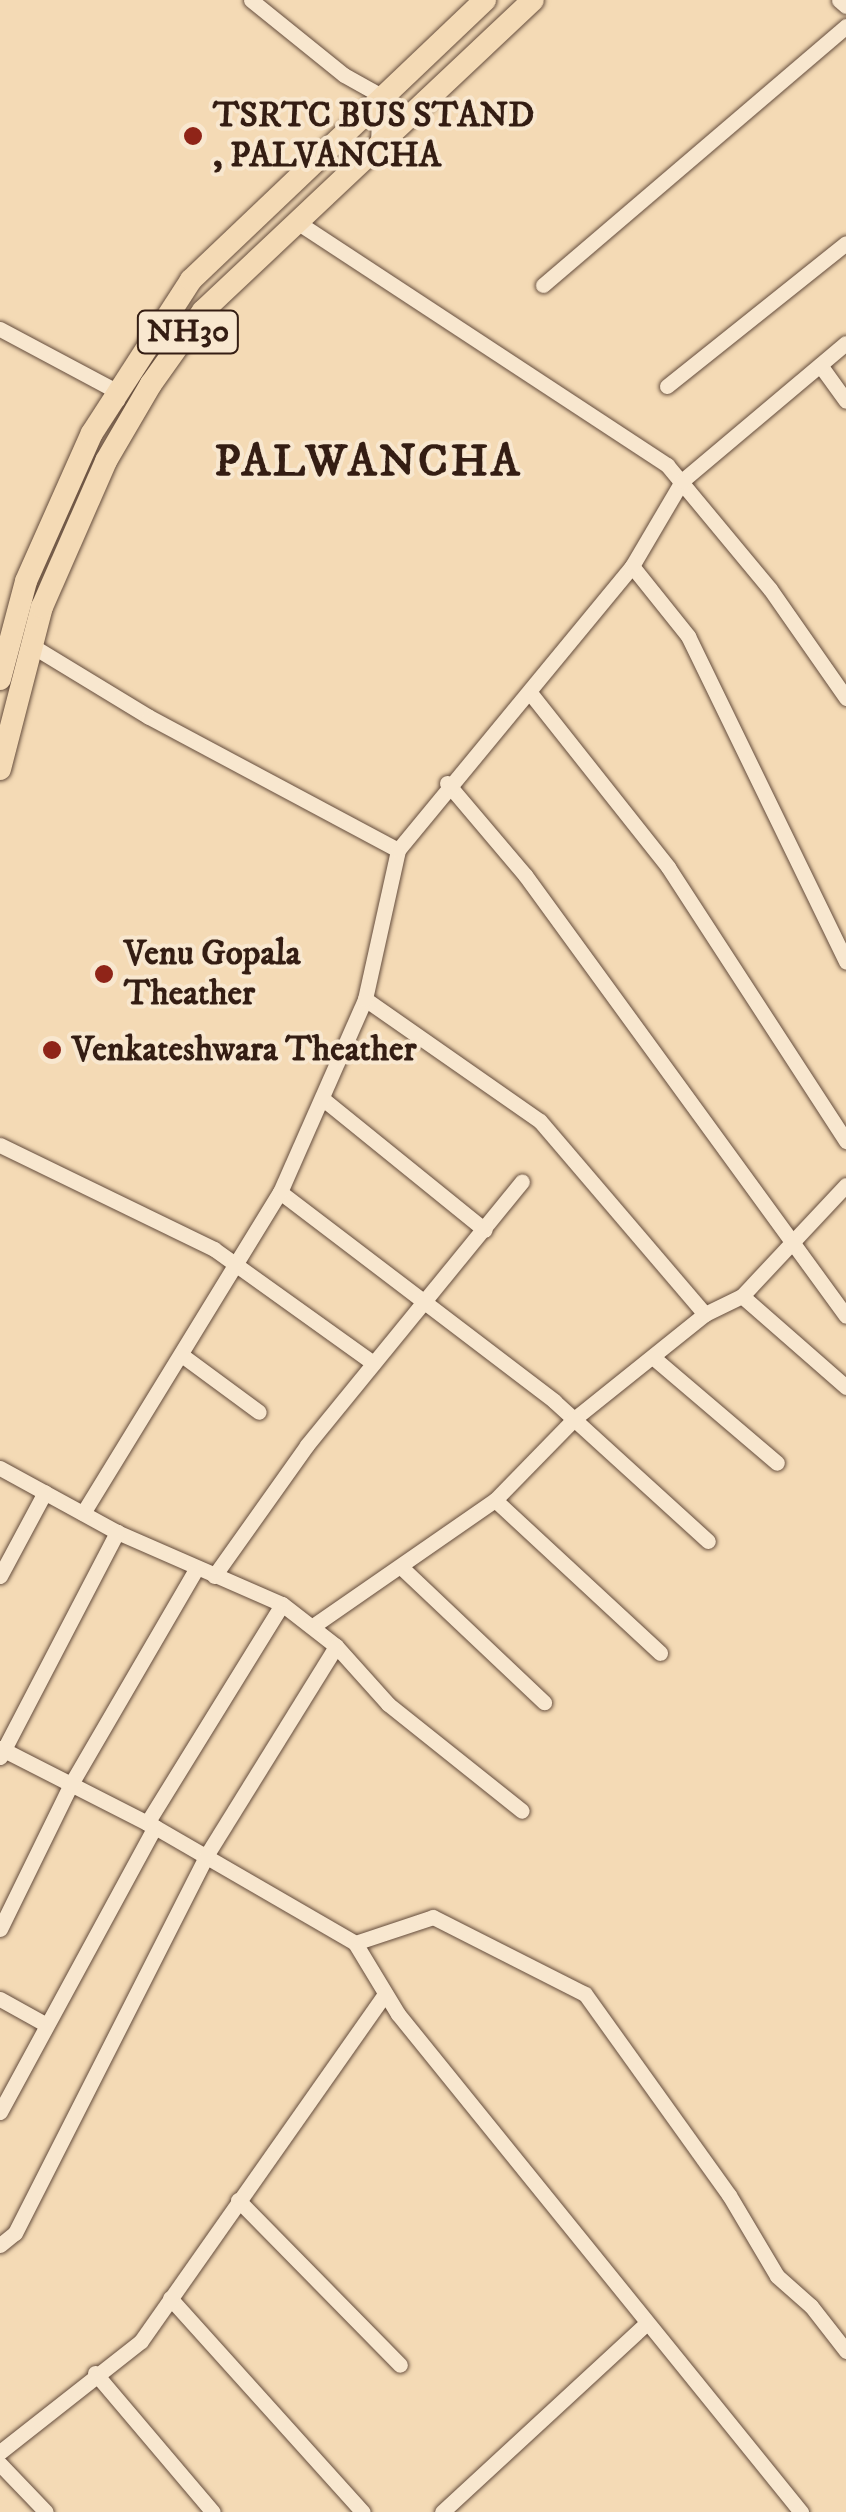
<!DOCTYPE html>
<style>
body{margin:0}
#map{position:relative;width:846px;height:2512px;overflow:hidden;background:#f4dab5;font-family:"IM FELL DW Pica",serif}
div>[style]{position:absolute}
.roads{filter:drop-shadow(0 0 2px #644c3c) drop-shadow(0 0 2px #644c3c)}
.minor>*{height:15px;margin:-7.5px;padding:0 7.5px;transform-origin:7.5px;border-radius:7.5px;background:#f8e7cf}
.highway>*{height:22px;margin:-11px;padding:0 11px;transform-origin:11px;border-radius:11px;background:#f4dab5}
.dots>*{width:28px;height:28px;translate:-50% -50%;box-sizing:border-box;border:5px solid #f8e7cf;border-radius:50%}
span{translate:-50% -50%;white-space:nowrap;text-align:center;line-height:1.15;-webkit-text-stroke:8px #f8e7cf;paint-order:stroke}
.shield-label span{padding:2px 8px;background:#f8e7cf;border:2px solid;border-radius:8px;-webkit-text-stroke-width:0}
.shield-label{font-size:32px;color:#341d13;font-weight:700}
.poi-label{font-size:35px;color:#341d13;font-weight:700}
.left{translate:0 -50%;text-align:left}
.district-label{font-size:45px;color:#341d13;font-weight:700;letter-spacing:2.5px}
</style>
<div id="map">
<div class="roads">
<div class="minor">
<div style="left:251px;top:0;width:119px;rotate:38.9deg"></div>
<div style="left:344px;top:75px;width:41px;rotate:29.1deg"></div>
<div style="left:380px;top:95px;width:48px;rotate:92.4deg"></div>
<div style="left:839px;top:0;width:9px;rotate:41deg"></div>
<div style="left:297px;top:222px;width:443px;rotate:33.3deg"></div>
<div style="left:667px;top:465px;width:161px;rotate:50.3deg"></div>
<div style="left:770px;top:589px;width:133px;rotate:55.1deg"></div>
<div style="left:543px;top:285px;width:399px;rotate:-40.5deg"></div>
<div style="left:0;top:329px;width:132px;rotate:28.1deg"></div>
<div style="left:116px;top:391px;width:9px;rotate:84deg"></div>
<div style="left:820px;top:365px;width:44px;rotate:54.2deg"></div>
<div style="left:667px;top:386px;width:229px;rotate:-38.6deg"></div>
<div style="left:632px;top:566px;width:90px;rotate:51.3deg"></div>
<div style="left:688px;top:636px;width:362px;rotate:64.1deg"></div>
<div style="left:29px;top:644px;width:140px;rotate:31.3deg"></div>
<div style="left:149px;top:717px;width:282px;rotate:28.1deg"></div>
<div style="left:531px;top:694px;width:221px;rotate:51.6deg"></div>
<div style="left:668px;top:867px;width:327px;rotate:57deg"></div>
<div style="left:447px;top:783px;width:121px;rotate:49.7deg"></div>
<div style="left:525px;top:875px;width:545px;rotate:53.95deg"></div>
<div style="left:365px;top:999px;width:213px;rotate:34.9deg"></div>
<div style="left:540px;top:1121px;width:254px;rotate:49.5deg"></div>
<div style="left:323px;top:1099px;width:208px;rotate:39deg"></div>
<div style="left:0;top:1145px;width:238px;rotate:25.9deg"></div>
<div style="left:214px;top:1249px;width:196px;rotate:35.6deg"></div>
<div style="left:280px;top:1192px;width:345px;rotate:37.3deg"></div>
<div style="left:554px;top:1401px;width:208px;rotate:42.3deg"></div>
<div style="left:742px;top:1296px;width:138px;rotate:41.2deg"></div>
<div style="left:183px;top:1356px;width:94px;rotate:36.4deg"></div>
<div style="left:655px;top:1359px;width:160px;rotate:40.4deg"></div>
<div style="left:0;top:1468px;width:133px;rotate:28.7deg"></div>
<div style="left:117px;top:1532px;width:180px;rotate:23.6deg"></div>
<div style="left:282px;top:1604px;width:68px;rotate:37.9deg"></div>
<div style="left:336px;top:1646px;width:78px;rotate:48.1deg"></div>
<div style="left:388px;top:1704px;width:171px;rotate:38.6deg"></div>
<div style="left:495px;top:1500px;width:225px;rotate:42.8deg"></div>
<div style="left:83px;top:1513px;width:377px;rotate:-58.5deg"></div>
<div style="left:280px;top:1192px;width:211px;rotate:-66.2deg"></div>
<div style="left:365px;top:999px;width:153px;rotate:-77.5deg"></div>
<div style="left:398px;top:850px;width:368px;rotate:-50.5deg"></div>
<div style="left:632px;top:566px;width:99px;rotate:-59.5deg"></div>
<div style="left:682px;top:481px;width:214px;rotate:-40.1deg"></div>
<div style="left:401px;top:1567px;width:197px;rotate:43.4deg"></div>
<div style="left:0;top:1576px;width:95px;rotate:-61.8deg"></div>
<div style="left:214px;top:1576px;width:161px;rotate:-54.6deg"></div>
<div style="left:307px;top:1445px;width:340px;rotate:-50.8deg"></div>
<div style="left:313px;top:1626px;width:221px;rotate:-34.7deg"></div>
<div style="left:495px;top:1500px;width:113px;rotate:-45.7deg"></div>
<div style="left:574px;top:1419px;width:168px;rotate:-38.7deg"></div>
<div style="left:705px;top:1314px;width:41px;rotate:-25.9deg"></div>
<div style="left:742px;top:1296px;width:152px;rotate:-46.9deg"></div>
<div style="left:0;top:1748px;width:174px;rotate:27deg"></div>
<div style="left:155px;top:1827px;width:231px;rotate:30.1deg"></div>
<div style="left:355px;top:1943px;width:83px;rotate:58.8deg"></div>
<div style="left:398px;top:2014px;width:641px;rotate:51.02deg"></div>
<div style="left:0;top:1757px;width:254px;rotate:-62.5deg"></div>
<div style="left:147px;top:1823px;width:257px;rotate:-58.3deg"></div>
<div style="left:0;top:1929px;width:161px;rotate:-63.9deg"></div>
<div style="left:71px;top:1784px;width:249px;rotate:-59.8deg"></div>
<div style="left:355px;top:1943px;width:82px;rotate:-18.4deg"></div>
<div style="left:433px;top:1917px;width:170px;rotate:26.9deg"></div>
<div style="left:585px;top:1994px;width:247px;rotate:54.4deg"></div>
<div style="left:729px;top:2195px;width:94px;rotate:59.3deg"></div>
<div style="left:777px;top:2276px;width:45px;rotate:41.4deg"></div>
<div style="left:811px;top:2306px;width:57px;rotate:52.1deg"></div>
<div style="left:0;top:1999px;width:51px;rotate:29.1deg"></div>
<div style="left:0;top:2112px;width:324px;rotate:-61.5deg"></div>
<div style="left:238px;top:2200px;width:231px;rotate:45.5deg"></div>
<div style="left:0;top:2245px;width:19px;rotate:-39deg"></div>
<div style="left:15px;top:2233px;width:423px;rotate:-63.1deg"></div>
<div style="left:206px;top:1856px;width:247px;rotate:-58.2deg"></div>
<div style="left:170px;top:2298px;width:288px;rotate:48deg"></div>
<div style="left:95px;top:2373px;width:182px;rotate:49.7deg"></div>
<div style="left:0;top:2452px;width:179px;rotate:-38.2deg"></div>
<div style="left:141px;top:2341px;width:424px;rotate:-54.9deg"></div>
<div style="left:0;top:2464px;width:66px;rotate:46.2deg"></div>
<div style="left:442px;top:2512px;width:276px;rotate:-42.7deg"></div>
</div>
<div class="highway">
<div style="left:0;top:679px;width:101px;rotate:-75.1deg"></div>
<div style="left:26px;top:581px;width:162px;rotate:-66deg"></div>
<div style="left:92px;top:433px;width:182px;rotate:-57.1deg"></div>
<div style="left:191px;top:280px;width:406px;rotate:-43.6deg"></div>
<div style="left:0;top:769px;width:167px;rotate:-75.5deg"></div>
<div style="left:42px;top:607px;width:159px;rotate:-66.3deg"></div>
<div style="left:106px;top:461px;width:89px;rotate:-59.7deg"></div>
<div style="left:151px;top:384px;width:90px;rotate:-54.5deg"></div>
<div style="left:203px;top:311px;width:453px;rotate:-43.3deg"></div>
</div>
</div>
<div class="dots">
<div style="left:193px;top:136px;background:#8f2418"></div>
<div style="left:104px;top:974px;background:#8f2418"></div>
<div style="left:52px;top:1050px;background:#8f2418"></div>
</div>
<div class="shield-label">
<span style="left:188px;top:332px">NH30</span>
</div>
<div class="poi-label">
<span class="left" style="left:213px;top:136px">TSRTC BUS STAND<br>, PALVANCHA</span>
<span class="left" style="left:124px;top:974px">Venu Gopala<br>Theather</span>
<span class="left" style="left:72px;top:1050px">Venkateshwara Theather</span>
</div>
<div class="district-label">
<span style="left:368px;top:463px">PALWANCHA</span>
</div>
</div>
